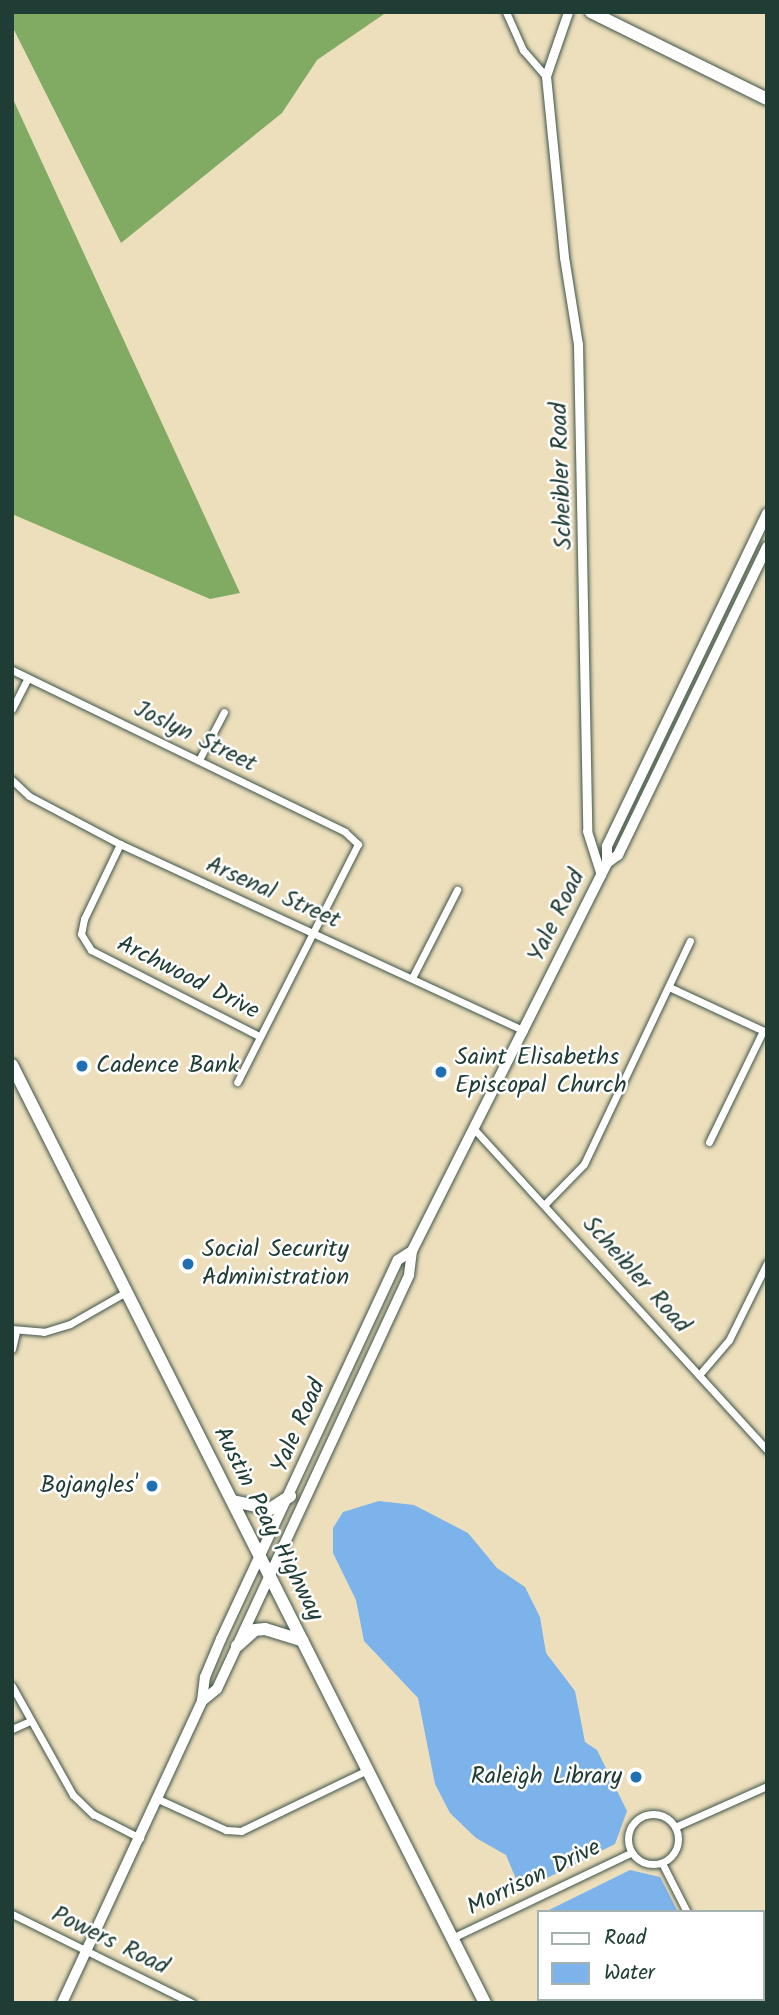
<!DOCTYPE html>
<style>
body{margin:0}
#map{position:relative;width:779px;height:2015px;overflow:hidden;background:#eddfbc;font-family:Kalam,sans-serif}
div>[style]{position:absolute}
.forest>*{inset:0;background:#81ab62}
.water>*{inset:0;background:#7cb3eb}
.roads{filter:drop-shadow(0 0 2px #3e5548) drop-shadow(0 0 2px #3e5548)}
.minor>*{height:7px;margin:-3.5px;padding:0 3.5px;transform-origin:3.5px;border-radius:3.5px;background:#fff}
.minor>.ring{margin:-3.5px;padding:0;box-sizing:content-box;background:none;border:7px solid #fff;border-radius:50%}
.tertiary>*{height:9px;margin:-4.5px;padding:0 4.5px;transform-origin:4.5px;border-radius:4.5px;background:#fff}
.secondary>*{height:10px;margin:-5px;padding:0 5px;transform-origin:5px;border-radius:5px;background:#fff}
.primary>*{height:12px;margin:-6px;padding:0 6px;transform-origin:6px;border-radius:6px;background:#fff}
.dots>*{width:19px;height:19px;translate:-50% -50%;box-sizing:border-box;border:4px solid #fff;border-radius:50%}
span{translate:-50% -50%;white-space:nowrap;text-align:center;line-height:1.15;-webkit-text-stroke:5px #fff;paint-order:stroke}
.street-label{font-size:24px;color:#1f3d34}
.poi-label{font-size:24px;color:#1f3d34}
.left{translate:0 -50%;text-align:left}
.right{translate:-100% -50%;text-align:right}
.frame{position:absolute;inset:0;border:14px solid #1f3d34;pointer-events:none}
.legend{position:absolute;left:537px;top:1910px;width:228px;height:91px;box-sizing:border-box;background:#fff;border:2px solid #a5b1ae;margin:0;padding:9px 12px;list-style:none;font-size:21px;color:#1f3d34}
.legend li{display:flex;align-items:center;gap:14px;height:35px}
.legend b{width:35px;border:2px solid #a5b1ae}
</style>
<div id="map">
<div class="forest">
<div style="clip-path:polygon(12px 12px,387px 12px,317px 60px,282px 113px,121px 243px,12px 26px)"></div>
<div style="clip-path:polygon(12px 97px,240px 593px,210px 599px,12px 514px)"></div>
</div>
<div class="water">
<div style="clip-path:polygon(379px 1501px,414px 1505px,468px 1533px,497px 1568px,525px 1587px,540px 1617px,546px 1653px,575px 1691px,585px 1742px,597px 1750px,627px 1811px,615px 1844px,521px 1891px,506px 1855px,476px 1838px,450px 1813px,435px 1784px,418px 1698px,364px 1641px,356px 1600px,333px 1553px,333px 1528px,343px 1512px)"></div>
<div style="clip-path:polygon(630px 1870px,660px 1877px,678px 1912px,545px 1912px)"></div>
<div style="clip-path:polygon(577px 1999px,686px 1999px,685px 2003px)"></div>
</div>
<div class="roads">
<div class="minor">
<div style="left:506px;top:12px;width:42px;rotate:65.9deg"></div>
<div style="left:523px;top:50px;width:35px;rotate:49deg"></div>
<div style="left:12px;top:670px;width:370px;rotate:25.9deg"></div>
<div style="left:345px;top:832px;width:18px;rotate:43deg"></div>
<div style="left:358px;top:844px;width:267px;rotate:116.9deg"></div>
<div style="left:12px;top:709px;width:35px;rotate:-63deg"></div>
<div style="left:199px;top:760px;width:54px;rotate:-62.5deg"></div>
<div style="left:12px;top:780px;width:23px;rotate:43deg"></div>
<div style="left:29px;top:796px;width:103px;rotate:27.8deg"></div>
<div style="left:120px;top:844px;width:445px;rotate:24.8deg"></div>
<div style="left:120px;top:844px;width:83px;rotate:115.6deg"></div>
<div style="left:84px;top:919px;width:15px;rotate:101deg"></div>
<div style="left:81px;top:934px;width:19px;rotate:58deg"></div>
<div style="left:91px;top:950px;width:189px;rotate:27.1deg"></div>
<div style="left:413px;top:976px;width:97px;rotate:-62.9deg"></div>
<div style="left:669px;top:987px;width:107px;rotate:24.9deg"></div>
<div style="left:474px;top:1129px;width:435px;rotate:47.6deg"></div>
<div style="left:709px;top:1142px;width:123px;rotate:-64.1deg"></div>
<div style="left:546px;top:1203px;width:54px;rotate:-45.7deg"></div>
<div style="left:584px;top:1164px;width:247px;rotate:-64.6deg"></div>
<div style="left:12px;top:1329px;width:32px;rotate:5deg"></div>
<div style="left:44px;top:1332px;width:27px;rotate:-17deg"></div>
<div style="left:70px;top:1324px;width:64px;rotate:-29.7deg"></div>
<div style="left:12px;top:1349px;width:18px;rotate:-77deg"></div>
<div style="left:699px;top:1375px;width:46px;rotate:-49.4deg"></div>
<div style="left:729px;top:1340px;width:86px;rotate:-63.7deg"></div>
<div style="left:12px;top:1686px;width:125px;rotate:60.8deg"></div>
<div style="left:73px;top:1795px;width:28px;rotate:44deg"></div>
<div style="left:93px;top:1814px;width:53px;rotate:27.1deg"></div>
<div style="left:12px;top:1729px;width:20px;rotate:-24deg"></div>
<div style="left:158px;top:1799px;width:75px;rotate:24.5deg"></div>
<div style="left:226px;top:1830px;width:15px;rotate:4deg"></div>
<div style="left:241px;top:1831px;width:140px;rotate:-25.8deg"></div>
<div class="ring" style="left:628px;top:1814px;width:43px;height:43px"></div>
<div style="left:675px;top:1827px;width:101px;rotate:-24deg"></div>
<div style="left:662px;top:1863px;width:55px;rotate:63deg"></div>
<div style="left:12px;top:1914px;width:201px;rotate:26.3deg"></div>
<div style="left:452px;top:1938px;width:199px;rotate:-25.5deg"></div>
<div style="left:731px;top:1999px;width:4px;rotate:63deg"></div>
</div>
<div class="tertiary">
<div style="left:568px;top:12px;width:68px;rotate:109deg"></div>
<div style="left:546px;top:76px;width:182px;rotate:84.3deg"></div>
<div style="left:564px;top:257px;width:88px;rotate:80.9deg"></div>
<div style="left:578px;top:344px;width:487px;rotate:88.9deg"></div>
<div style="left:587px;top:831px;width:46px;rotate:72.3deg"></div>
</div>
<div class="secondary">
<div style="left:607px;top:863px;width:14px;rotate:-36deg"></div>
<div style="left:618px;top:855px;width:342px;rotate:-64.2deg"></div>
<div style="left:202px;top:1701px;width:19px;rotate:-39deg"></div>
<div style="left:217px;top:1689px;width:47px;rotate:-65.1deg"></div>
<div style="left:237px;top:1646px;width:409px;rotate:-65.1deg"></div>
<div style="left:409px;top:1275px;width:24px;rotate:-83deg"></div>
<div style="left:412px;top:1251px;width:434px;rotate:-63.3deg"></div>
<div style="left:607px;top:863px;width:17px;rotate:-90deg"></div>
<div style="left:607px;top:846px;width:369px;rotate:-64.3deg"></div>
<div style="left:62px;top:2003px;width:333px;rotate:-65.1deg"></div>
<div style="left:202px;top:1701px;width:24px;rotate:-83deg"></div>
<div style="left:205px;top:1677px;width:41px;rotate:-67.2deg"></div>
<div style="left:221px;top:1639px;width:418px;rotate:-65deg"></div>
<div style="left:398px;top:1260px;width:17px;rotate:-33deg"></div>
</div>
<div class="primary">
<div style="left:591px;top:12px;width:196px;rotate:26.3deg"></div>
<div style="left:12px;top:1065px;width:1051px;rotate:63.24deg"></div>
<div style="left:233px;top:1501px;width:38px;rotate:12deg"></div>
<div style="left:270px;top:1509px;width:24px;rotate:-33deg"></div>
<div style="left:237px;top:1646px;width:24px;rotate:-42deg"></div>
<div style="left:255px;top:1630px;width:10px;rotate:-6deg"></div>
<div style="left:265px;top:1629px;width:39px;rotate:17deg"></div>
</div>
</div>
<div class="dots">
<div style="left:82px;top:1066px;background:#1f6fb2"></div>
<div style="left:441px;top:1072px;background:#1f6fb2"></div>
<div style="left:188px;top:1264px;background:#1f6fb2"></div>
<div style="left:152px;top:1486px;background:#1f6fb2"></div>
<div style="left:636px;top:1777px;background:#1f6fb2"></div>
</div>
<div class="street-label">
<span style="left:562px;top:476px;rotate:-92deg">Scheibler Road</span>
<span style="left:195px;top:737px;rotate:26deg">Joslyn Street</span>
<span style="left:273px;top:893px;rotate:24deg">Arsenal Street</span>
<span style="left:557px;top:916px;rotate:-64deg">Yale Road</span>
<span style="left:188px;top:978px;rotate:27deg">Archwood Drive</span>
<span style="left:636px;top:1275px;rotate:48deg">Scheibler Road</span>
<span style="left:299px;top:1426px;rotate:-66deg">Yale Road</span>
<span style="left:268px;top:1524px;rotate:63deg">Austin Peay Highway</span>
<span style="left:534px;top:1878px;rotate:-26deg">Morrison Drive</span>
<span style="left:110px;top:1941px;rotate:26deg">Powers Road</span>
</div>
<div class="poi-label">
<span class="left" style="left:455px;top:1072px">Saint Elisabeths<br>Episcopal Church</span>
<span class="left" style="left:96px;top:1066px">Cadence Bank</span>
<span class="left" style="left:202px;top:1264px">Social Security<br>Administration</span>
<span class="right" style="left:138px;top:1486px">Bojangles'</span>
<span class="right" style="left:622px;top:1777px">Raleigh Library</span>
</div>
<div class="frame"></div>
<ul class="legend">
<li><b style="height:9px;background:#fff"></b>Road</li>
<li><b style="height:19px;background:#7cb3eb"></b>Water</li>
</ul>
</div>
